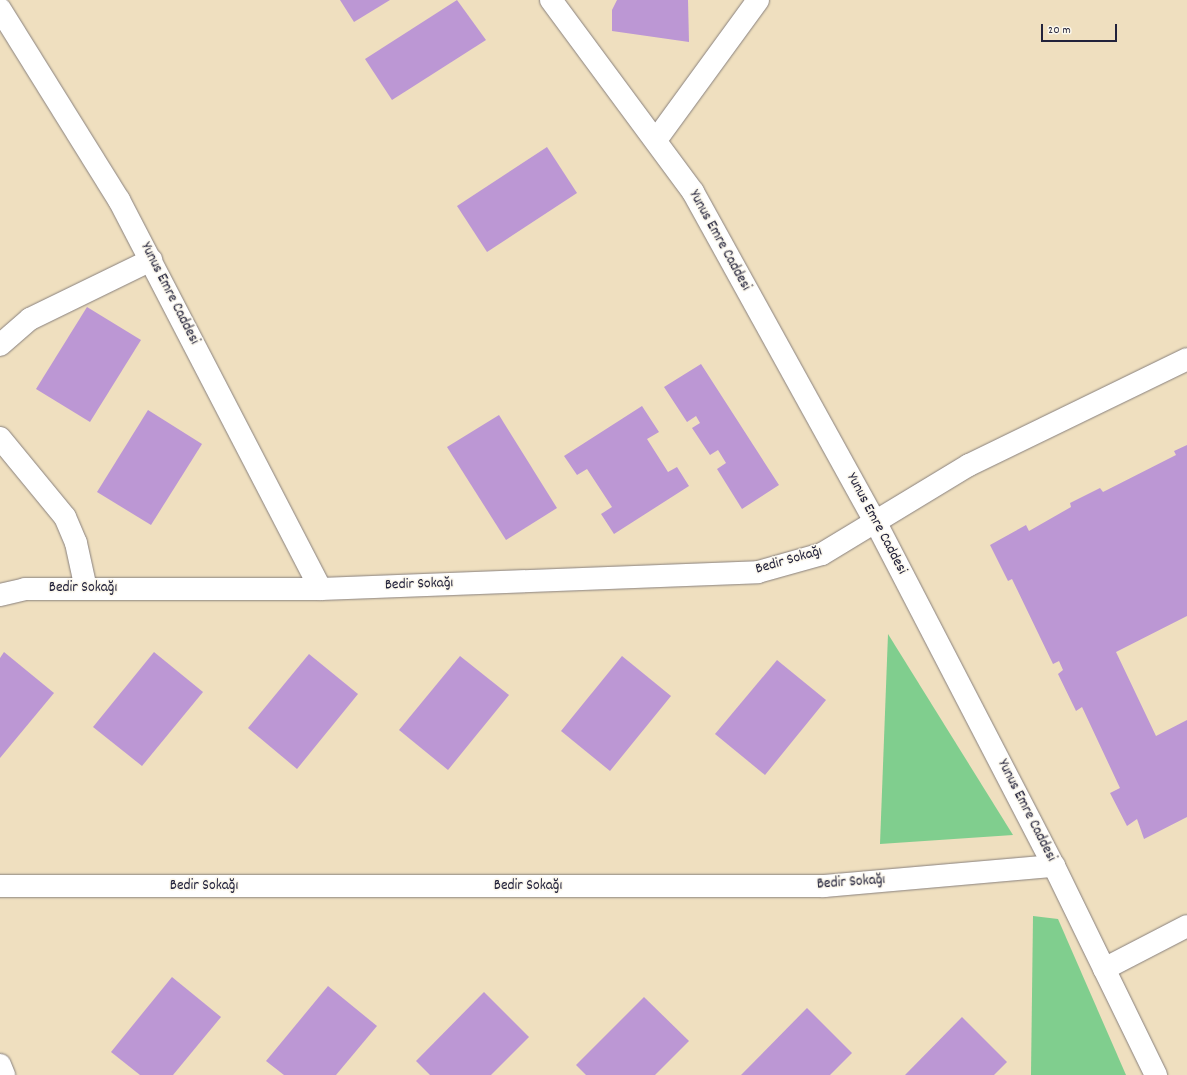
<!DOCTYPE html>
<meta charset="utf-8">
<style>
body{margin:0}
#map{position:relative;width:1187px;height:1075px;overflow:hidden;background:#efdfbf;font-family:Dekko,sans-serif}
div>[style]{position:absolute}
.green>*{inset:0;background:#80ce8e}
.building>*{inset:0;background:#bc97d4}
.roads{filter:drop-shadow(0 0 1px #88807d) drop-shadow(0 0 1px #88807d)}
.minor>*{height:22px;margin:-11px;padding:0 11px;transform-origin:11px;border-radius:11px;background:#fff}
span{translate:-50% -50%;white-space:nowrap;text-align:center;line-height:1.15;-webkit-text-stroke:3px #fbf7ec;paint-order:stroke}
.street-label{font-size:15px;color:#22223b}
.scale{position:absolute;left:1041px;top:24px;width:76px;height:18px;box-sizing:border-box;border:2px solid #22223b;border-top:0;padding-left:5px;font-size:12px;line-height:14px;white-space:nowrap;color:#22223b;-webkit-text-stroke:3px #fbf7ec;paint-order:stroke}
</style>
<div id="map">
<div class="green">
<div style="clip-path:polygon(888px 634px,1013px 835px,880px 844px)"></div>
<div style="clip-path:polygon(1033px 916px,1058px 919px,1126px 1075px,1031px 1075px)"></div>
</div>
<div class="building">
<div style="clip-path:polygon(340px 0,390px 0,354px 22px)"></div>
<div style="clip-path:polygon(457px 0,486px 40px,392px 100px,365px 59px)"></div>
<div style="clip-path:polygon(617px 0,688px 0,689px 42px,612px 31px,612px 10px)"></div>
<div style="clip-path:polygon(547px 147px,577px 193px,487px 252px,457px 206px)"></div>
<div style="clip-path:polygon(87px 307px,141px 340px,90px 422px,36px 389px)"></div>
<div style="clip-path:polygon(701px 364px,779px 485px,742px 509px,717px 469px,726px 463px,718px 450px,710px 455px,692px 428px,700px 423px,696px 416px,687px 422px,664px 387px)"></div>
<div style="clip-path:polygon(642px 406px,659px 432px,647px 439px,668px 472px,677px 467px,689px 486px,614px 534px,601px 514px,612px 507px,587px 469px,577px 475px,564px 456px)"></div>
<div style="clip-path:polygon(148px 410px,202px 444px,151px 525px,97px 492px)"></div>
<div style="clip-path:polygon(499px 415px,557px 508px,506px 540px,447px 447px)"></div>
<div style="clip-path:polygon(1187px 445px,1187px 616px,1116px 652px,1156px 736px,1187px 720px,1187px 817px,1144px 839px,1137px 819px,1127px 826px,1110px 793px,1120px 788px,1082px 707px,1076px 711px,1058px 674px,1063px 670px,1059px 661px,1053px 664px,1012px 579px,1008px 581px,990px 545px,1026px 525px,1029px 531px,1071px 507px,1070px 503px,1100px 488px,1103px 492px,1176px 455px,1174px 451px)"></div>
<div style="clip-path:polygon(4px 652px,54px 693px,0 758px,0 658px)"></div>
<div style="clip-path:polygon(154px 652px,203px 692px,142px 766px,93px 727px)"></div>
<div style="clip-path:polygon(309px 654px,358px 694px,297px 769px,248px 728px)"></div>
<div style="clip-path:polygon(460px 656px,509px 695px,448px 770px,399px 730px)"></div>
<div style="clip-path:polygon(622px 656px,671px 696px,610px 771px,561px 731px)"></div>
<div style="clip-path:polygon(777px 660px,826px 700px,765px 775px,715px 734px)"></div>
<div style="clip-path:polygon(172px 977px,221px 1017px,173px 1075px,140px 1075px,111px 1052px)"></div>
<div style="clip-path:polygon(328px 986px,377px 1026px,336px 1075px,284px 1075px,266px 1061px)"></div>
<div style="clip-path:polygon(484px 992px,529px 1037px,491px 1075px,430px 1075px,416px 1061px)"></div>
<div style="clip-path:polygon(644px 997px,689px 1041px,655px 1075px,586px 1075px,576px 1065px)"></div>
<div style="clip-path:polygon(807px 1008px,852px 1053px,830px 1075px,741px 1075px)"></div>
<div style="clip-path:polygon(962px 1017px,1007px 1062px,994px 1075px,905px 1075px)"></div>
</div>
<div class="roads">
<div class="minor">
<div style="left:551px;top:0;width:239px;rotate:53.5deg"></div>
<div style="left:693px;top:192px;width:378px;rotate:61.1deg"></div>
<div style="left:876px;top:523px;width:386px;rotate:62.6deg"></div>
<div style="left:1054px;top:866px;width:233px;rotate:64deg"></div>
<div style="left:0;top:9px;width:225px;rotate:58.1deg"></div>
<div style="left:119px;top:200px;width:438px;rotate:62.6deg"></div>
<div style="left:656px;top:140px;width:173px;rotate:-53.9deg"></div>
<div style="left:0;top:345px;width:40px;rotate:-41deg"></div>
<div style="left:30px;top:319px;width:135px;rotate:-26deg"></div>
<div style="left:0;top:438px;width:102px;rotate:50.6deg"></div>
<div style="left:65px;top:517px;width:28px;rotate:67deg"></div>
<div style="left:76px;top:543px;width:47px;rotate:77.7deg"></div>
<div style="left:0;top:595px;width:26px;rotate:-13deg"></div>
<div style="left:25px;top:589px;width:296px"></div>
<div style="left:321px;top:589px;width:437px;rotate:-2.2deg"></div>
<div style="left:758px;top:572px;width:66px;rotate:-15.7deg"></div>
<div style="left:822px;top:554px;width:172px;rotate:-31.2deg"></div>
<div style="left:969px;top:465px;width:242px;rotate:-25.9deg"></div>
<div style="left:0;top:886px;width:824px"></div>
<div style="left:824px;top:886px;width:231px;rotate:-5deg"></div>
<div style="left:1104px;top:969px;width:93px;rotate:-27.4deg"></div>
<div style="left:0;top:1065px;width:11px;rotate:68deg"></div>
</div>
</div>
<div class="street-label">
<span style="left:719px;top:241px;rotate:61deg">Yunus Emre Caddesi</span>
<span style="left:169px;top:294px;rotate:63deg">Yunus Emre Caddesi</span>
<span style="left:876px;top:524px;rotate:62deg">Yunus Emre Caddesi</span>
<span style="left:789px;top:561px;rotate:-16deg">Bedir Sokağı</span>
<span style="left:419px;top:585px;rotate:-2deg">Bedir Sokağı</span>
<span style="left:83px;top:589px">Bedir Sokağı</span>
<span style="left:1026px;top:811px;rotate:63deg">Yunus Emre Caddesi</span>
<span style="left:851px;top:883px;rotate:-4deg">Bedir Sokağı</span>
<span style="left:204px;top:887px">Bedir Sokağı</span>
<span style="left:528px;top:887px">Bedir Sokağı</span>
</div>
<div class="scale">20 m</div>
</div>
